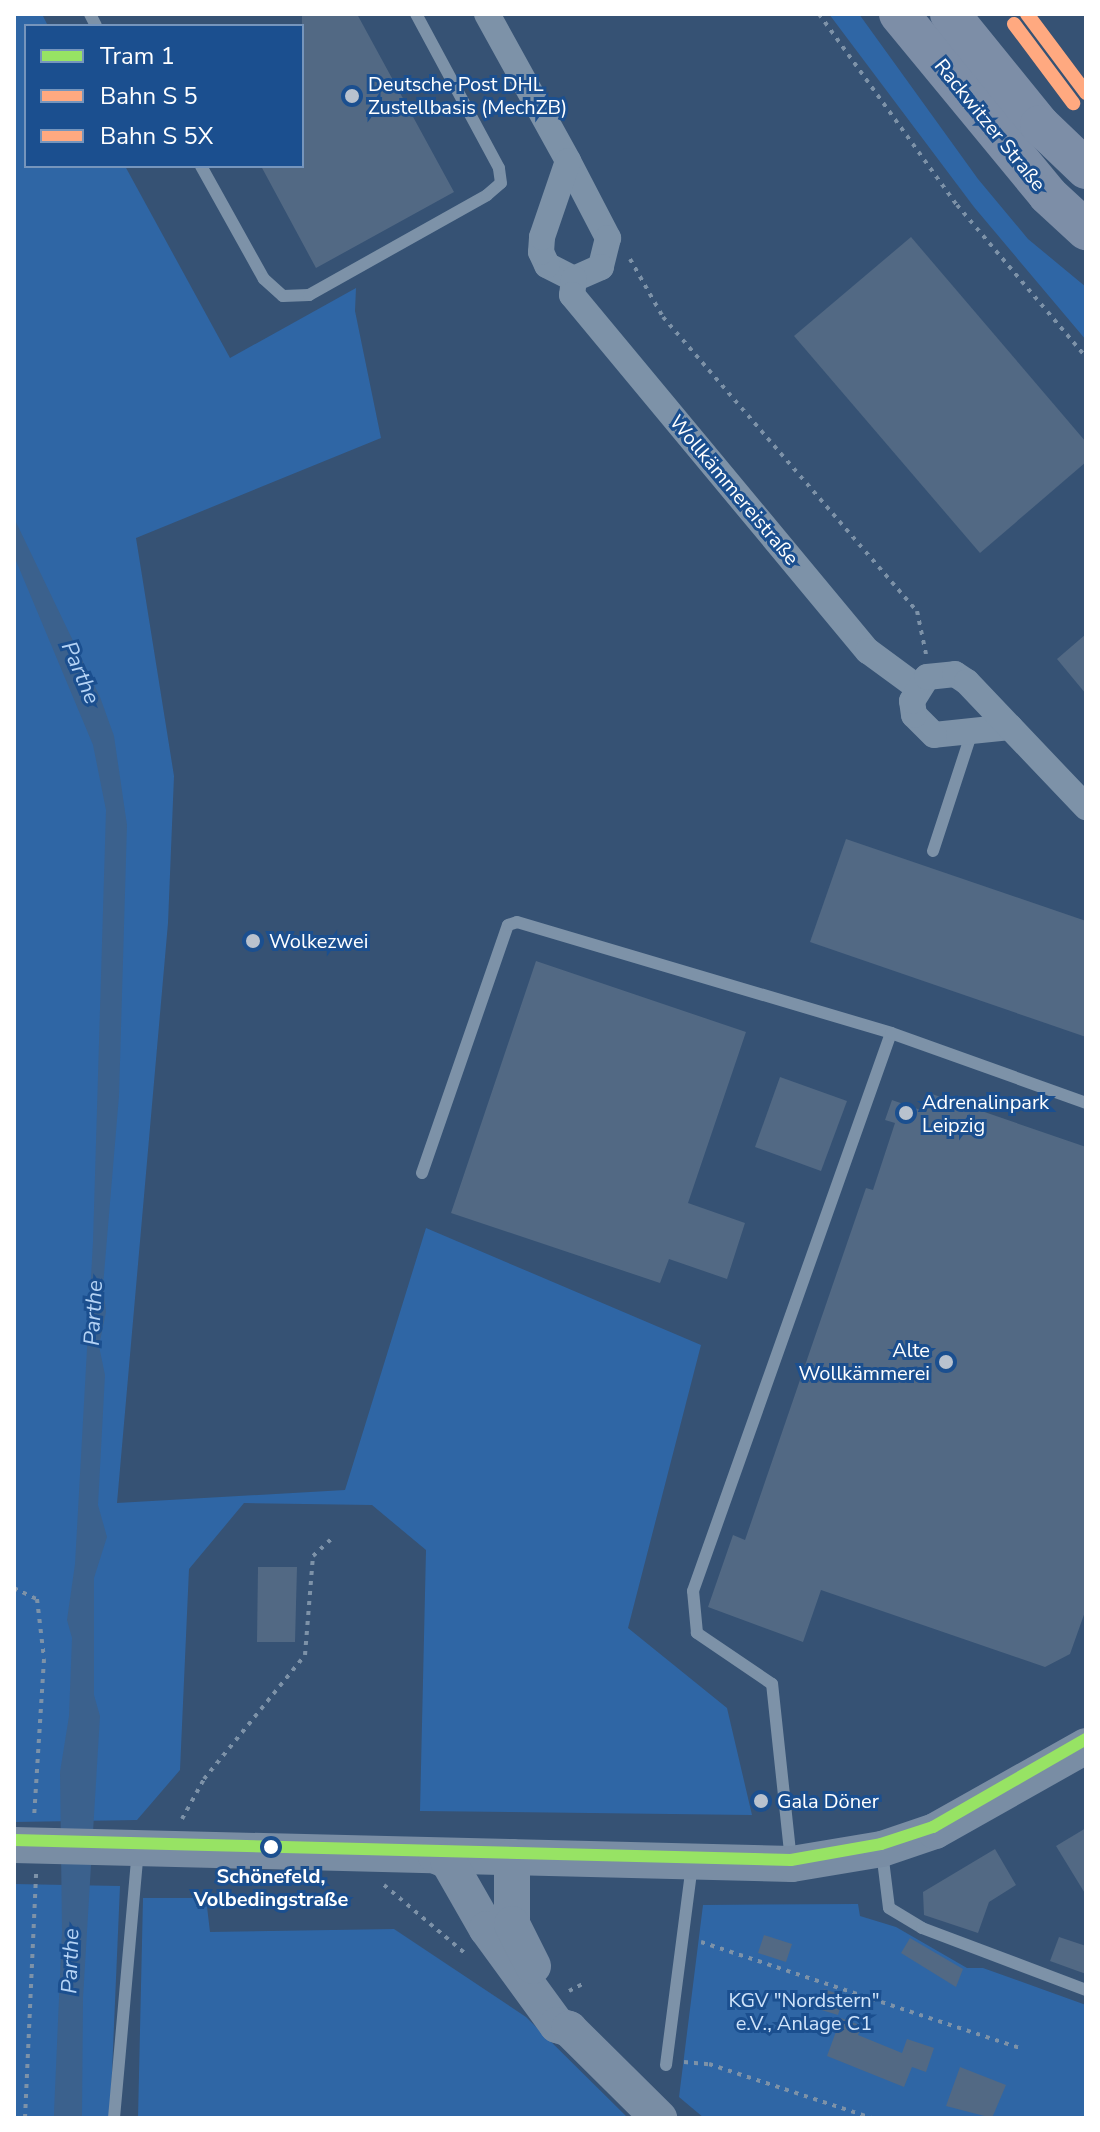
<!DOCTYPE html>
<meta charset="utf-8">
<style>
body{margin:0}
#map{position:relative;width:1100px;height:2132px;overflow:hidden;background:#365274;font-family:"Nunito Sans",sans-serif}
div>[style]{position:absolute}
.green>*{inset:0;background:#2f66a5}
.water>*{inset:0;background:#3b618d}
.building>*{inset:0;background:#526984}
.path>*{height:4px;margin-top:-2px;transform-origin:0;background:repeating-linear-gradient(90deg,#7d92a8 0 4px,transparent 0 10px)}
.service>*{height:12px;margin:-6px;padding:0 6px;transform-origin:6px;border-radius:6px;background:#7d92a8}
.minor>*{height:26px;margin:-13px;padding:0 13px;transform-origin:13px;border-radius:13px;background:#7d92a8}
.secondary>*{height:36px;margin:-18px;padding:0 18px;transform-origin:18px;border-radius:18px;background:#798da4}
.primary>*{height:40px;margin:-20px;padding:0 20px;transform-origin:20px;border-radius:20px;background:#7d8ea7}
.rail-1>*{height:14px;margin:-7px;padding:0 7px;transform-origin:7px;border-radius:7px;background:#ffa980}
.rail-2>*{height:14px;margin:-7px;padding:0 7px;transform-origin:7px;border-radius:7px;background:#ffa980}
.tram-1>*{height:12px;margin:-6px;padding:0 6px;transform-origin:6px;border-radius:6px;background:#97e364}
.dots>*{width:22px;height:22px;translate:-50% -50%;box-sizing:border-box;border:4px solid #1b4f8f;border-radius:50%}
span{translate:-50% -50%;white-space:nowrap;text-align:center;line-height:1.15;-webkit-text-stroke:6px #1b4f8f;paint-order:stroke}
.poi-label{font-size:20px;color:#fff}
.left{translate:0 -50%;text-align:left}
.right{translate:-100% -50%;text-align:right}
.street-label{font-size:20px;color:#fff}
.stop-label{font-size:20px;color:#fff;font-weight:700}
.park-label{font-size:20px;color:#cfe3fa}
.water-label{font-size:22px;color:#b5d3f5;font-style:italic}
.frame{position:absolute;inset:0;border:16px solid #fff;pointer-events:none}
.legend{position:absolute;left:24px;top:24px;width:280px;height:144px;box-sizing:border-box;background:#1b4f8f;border:2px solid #7695bc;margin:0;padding:10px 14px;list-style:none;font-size:24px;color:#fff}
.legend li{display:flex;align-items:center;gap:16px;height:40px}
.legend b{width:40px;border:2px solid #7695bc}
</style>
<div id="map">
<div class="green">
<div style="clip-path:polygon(14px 14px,42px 14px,48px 26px,26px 26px,26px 166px,125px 166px,230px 358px,356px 288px,355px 311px,381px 438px,136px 538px,174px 776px,168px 923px,117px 1503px,345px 1490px,426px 1228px,701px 1345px,628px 1628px,727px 1708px,752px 1815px,420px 1811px,426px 1550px,372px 1505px,244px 1503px,189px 1569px,180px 1770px,137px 1820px,14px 1822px)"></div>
<div style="clip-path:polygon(829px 14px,859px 14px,978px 179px,1028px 239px,1086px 287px,1086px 340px,974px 207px)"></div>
<div style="clip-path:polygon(14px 1884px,120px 1886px,110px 2118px,14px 2118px)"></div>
<div style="clip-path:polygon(143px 1898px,206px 1898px,210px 1932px,394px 1929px,526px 2017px,628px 2118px,138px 2118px)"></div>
<div style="clip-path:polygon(858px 1904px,860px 1916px,896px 1927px,967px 1968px,983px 1968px,1086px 2005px,1086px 2118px,704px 2118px,679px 2097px,703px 1905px)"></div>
</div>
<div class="water">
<div style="clip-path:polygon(14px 518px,100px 697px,114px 736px,127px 825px,119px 1096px,103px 1286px,106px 1312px,99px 1346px,105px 1375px,98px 1505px,107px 1537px,94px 1578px,94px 1695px,100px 1716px,83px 1998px,82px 2118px,54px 2118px,54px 2112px,62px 1930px,60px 1772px,69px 1716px,72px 1638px,67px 1620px,75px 1564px,93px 1241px,106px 810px,93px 745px,14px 556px)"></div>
</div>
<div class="building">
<div style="clip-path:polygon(302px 14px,357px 14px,454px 192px,316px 268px,261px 166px,302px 166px)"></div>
<div style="clip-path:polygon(911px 237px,1086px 442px,1086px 462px,980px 553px,794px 336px)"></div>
<div style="clip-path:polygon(1086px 634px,1086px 694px,1057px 659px)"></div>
<div style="clip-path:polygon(846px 839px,1086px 921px,1086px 1037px,810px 942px)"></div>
<div style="clip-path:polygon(536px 961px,746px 1032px,688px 1203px,745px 1223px,727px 1279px,669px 1259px,660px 1283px,451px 1213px)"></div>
<div style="clip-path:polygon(780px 1077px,847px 1101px,821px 1171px,755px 1147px)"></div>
<div style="clip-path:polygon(932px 1094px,1086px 1147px,1086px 1609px,1070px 1654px,1045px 1667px,821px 1590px,803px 1642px,708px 1607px,733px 1535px,745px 1540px,866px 1188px,873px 1190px,895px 1123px,885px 1120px,892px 1100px,926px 1112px)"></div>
<div style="clip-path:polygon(258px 1567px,297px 1567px,295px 1642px,257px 1642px)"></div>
<div style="clip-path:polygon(1086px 1828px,1086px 1895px,1056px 1846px)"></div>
<div style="clip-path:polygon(995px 1849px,1016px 1885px,989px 1902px,978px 1933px,924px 1915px,923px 1892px)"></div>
<div style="clip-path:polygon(764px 1935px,792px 1944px,786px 1962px,758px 1953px)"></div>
<div style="clip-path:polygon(1059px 1937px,1086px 1946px,1086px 1974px,1050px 1961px)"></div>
<div style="clip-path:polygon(910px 1938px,963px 1969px,956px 1987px,901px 1953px)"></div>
<div style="clip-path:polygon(824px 1989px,844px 1996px,838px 2015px,818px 2009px)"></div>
<div style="clip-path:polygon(841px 2018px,862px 2026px,858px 2035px,902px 2053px,907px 2039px,934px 2048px,926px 2072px,912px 2067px,904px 2087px,827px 2056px)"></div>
<div style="clip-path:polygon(960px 2067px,1006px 2085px,992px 2118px,946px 2106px)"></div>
</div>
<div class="path">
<div style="left:819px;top:14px;width:236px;rotate:54.2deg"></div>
<div style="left:957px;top:205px;width:199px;rotate:49.7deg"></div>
<div style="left:630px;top:259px;width:67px;rotate:60.4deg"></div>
<div style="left:663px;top:317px;width:389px;rotate:49.2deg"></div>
<div style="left:917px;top:611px;width:44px;rotate:78.2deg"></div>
<div style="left:14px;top:1588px;width:25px;rotate:26deg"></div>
<div style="left:37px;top:1599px;width:60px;rotate:83.3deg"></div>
<div style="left:44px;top:1659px;width:157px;rotate:93.6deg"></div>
<div style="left:182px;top:1819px;width:46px;rotate:-61.2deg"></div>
<div style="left:204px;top:1779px;width:160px;rotate:-50.8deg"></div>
<div style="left:305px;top:1655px;width:99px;rotate:-85.4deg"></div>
<div style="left:313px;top:1556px;width:25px;rotate:-43deg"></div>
<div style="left:384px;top:1885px;width:107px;rotate:40.1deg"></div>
<div style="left:701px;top:1942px;width:336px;rotate:18.4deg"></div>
<div style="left:569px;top:1991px;width:18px;rotate:-27deg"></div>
<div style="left:684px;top:2062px;width:25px;rotate:5deg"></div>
<div style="left:709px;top:2064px;width:171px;rotate:18.4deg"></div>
<div style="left:25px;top:2118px;width:245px;rotate:-87.4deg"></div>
</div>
<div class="service">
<div style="left:90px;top:14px;width:13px;rotate:63deg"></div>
<div style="left:201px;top:166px;width:129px;rotate:60.9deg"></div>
<div style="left:264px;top:279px;width:25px;rotate:42deg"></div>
<div style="left:283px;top:296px;width:26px;rotate:-2deg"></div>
<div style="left:309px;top:295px;width:204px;rotate:-29.3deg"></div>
<div style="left:487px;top:195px;width:18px;rotate:-41deg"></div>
<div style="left:501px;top:183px;width:15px;rotate:-98deg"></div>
<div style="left:499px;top:168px;width:175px;rotate:-118.3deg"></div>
<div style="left:933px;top:851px;width:125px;rotate:-71.9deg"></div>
<div style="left:422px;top:1173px;width:262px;rotate:-70.9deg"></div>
<div style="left:508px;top:925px;width:9px;rotate:-18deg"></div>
<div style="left:517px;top:922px;width:390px;rotate:16.5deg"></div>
<div style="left:882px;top:1852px;width:56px;rotate:82.9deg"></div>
<div style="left:889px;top:1908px;width:39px;rotate:31deg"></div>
<div style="left:922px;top:1928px;width:175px;rotate:20.7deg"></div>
<div style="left:791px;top:1861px;width:178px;rotate:-96.1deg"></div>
<div style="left:772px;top:1684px;width:91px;rotate:-145.8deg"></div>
<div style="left:697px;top:1633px;width:42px;rotate:-95.4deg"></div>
<div style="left:693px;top:1591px;width:592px;rotate:-70.46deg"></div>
<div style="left:891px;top:1033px;width:207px;rotate:19.7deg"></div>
<div style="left:666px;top:2065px;width:202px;rotate:-82.6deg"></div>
<div style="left:114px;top:2118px;width:269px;rotate:-84.9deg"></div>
</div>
<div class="minor">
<div style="left:487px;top:14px;width:168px;rotate:61.1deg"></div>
<div style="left:568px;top:161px;width:87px;rotate:62.5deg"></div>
<div style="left:608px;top:238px;width:30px;rotate:104deg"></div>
<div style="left:601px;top:267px;width:30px;rotate:156deg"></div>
<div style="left:574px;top:279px;width:30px;rotate:-153deg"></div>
<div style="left:547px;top:265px;width:14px;rotate:-115deg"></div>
<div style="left:541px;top:252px;width:15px;rotate:-86deg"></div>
<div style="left:542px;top:237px;width:80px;rotate:-71.1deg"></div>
<div style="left:574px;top:279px;width:16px;rotate:97deg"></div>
<div style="left:572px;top:295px;width:463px;rotate:50.3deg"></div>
<div style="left:868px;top:651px;width:61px;rotate:36.3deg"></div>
<div style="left:1010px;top:727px;width:76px;rotate:174deg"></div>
<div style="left:934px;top:735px;width:28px;rotate:-135deg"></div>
<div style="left:914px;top:715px;width:14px;rotate:-98deg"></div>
<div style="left:912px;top:701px;width:28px;rotate:-58deg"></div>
<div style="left:927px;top:677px;width:28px;rotate:-6deg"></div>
<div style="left:955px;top:674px;width:14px;rotate:34deg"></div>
<div style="left:967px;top:682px;width:173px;rotate:46.4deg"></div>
</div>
<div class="secondary">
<div style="left:14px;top:1845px;width:778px;rotate:1.4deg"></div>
<div style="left:792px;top:1864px;width:91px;rotate:-9.5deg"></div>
<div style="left:882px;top:1849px;width:56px;rotate:-18.8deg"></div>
<div style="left:935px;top:1831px;width:173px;rotate:-29.4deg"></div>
<div style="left:436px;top:1856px;width:13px;rotate:23deg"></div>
<div style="left:448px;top:1861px;width:78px;rotate:60.2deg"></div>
<div style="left:487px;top:1929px;width:119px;rotate:53.9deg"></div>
<div style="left:557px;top:2025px;width:13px;rotate:18deg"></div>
<div style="left:569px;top:2029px;width:127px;rotate:44.7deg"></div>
<div style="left:512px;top:1857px;width:67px;rotate:90deg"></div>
<div style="left:512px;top:1924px;width:47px;rotate:63.4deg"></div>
</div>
<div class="primary">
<div style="left:899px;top:14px;width:234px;rotate:50.5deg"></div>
<div style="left:1048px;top:195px;width:52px;rotate:42.6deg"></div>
<div style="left:950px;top:14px;width:143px;rotate:51deg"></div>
<div style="left:1040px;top:125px;width:64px;rotate:43.7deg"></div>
</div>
<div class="rail-1">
<div style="left:1027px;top:14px;width:99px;rotate:53.2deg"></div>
</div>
<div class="rail-2">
<div style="left:1014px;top:24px;width:99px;rotate:53.2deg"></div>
</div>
<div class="tram-1">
<div style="left:14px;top:1840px;width:777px;rotate:1.47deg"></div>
<div style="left:791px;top:1860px;width:91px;rotate:-10.1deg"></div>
<div style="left:881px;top:1844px;width:55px;rotate:-18.1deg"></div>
<div style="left:933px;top:1827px;width:177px;rotate:-29.9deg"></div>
</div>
<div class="dots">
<div style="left:352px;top:96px;background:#b9c2ce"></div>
<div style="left:253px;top:941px;background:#b9c2ce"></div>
<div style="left:906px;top:1113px;background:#b9c2ce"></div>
<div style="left:946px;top:1362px;background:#b9c2ce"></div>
<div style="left:761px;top:1801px;background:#b9c2ce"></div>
<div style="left:271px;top:1847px;background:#fff"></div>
</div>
<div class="poi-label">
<span class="left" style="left:368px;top:96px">Deutsche Post DHL<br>Zustellbasis (MechZB)</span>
<span class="left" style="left:269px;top:941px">Wolkezwei</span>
<span class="left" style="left:922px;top:1114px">Adrenalinpark<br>Leipzig</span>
<span class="right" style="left:930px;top:1362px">Alte<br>Wollkämmerei</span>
<span class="left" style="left:777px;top:1801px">Gala Döner</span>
</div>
<div class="street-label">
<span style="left:990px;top:125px;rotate:51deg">Rackwitzer Straße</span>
<span style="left:734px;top:490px;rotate:50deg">Wollkämmereistraße</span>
</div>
<div class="stop-label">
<span style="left:271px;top:1888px">Schönefeld,<br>Volbedingstraße</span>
</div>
<div class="park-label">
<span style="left:804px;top:2012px">KGV "Nordstern"<br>e.V., Anlage C1</span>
</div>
<div class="water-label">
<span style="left:80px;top:673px;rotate:67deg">Parthe</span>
<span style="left:94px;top:1313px;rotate:-87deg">Parthe</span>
<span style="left:71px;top:1961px;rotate:-88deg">Parthe</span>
</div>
<div class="frame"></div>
<ul class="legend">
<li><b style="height:10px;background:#97e364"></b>Tram 1</li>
<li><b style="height:10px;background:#ffa980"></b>Bahn S 5</li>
<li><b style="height:10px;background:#ffa980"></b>Bahn S 5X</li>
</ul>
</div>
